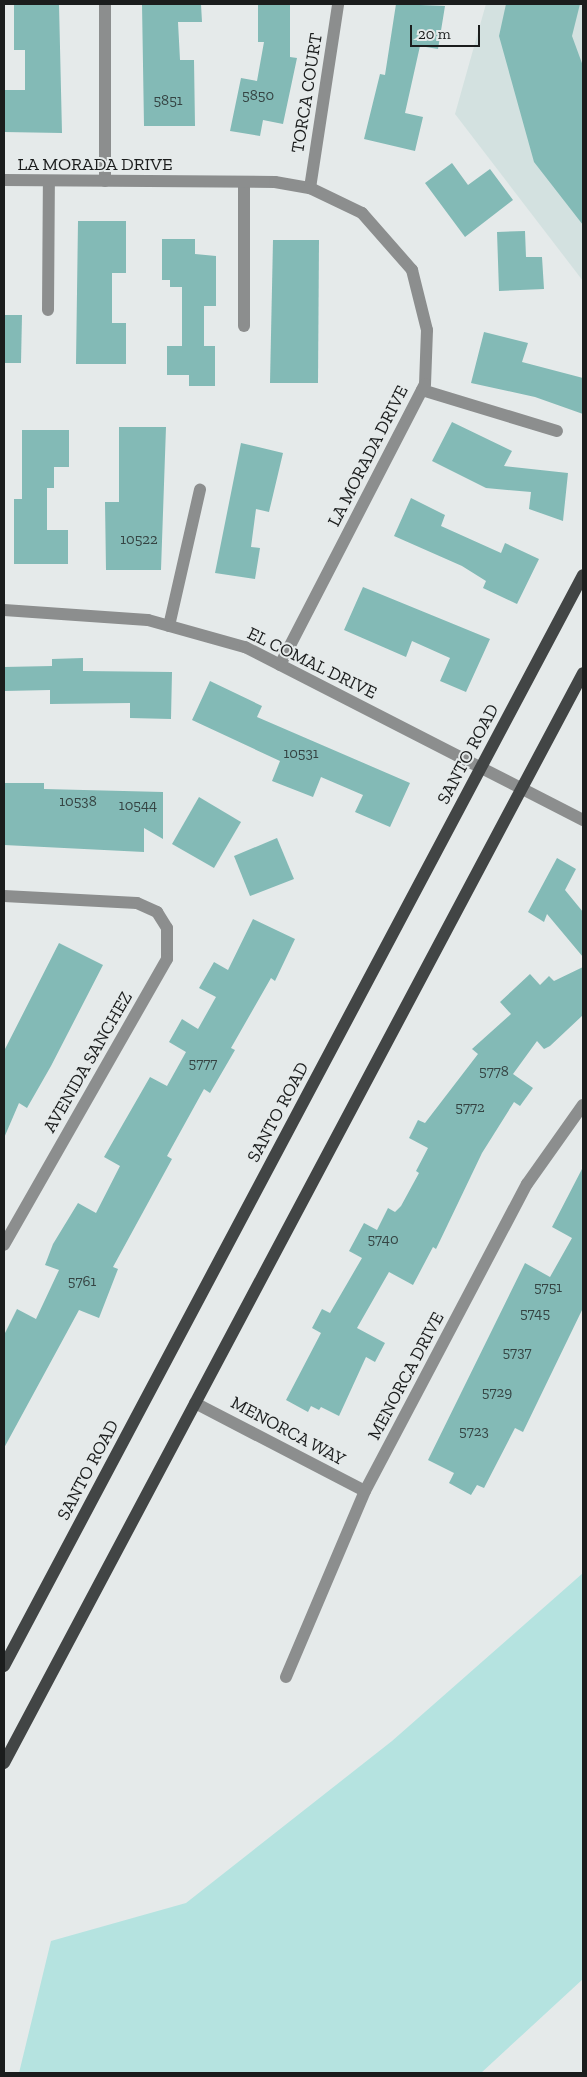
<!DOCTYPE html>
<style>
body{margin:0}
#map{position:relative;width:587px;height:2077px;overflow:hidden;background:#e5eaea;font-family:"Zilla Slab",serif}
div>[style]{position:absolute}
.built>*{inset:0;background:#d3e1e0}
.green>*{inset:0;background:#b5e3e0}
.building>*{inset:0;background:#83bab6}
.lane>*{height:12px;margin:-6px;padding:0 6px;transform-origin:6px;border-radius:6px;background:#8c8e8e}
.street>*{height:12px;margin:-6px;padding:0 6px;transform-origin:6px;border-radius:6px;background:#8c8e8e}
.primary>*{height:12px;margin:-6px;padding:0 6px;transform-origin:6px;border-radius:6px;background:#424545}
span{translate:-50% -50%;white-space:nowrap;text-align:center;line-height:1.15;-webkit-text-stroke:4px #e5eaea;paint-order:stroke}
.number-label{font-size:15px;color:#354443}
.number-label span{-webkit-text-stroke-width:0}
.street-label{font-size:18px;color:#1b1d1d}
.frame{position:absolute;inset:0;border:5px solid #1b1d1d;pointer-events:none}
.scale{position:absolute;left:410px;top:25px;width:70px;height:22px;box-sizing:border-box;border:2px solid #1b1d1d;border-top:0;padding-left:6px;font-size:15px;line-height:18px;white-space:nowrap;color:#1b1d1d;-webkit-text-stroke:4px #e5eaea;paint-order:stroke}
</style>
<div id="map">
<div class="built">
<div style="clip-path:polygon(486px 4px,583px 4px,583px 281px,455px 114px)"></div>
</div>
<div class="green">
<div style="clip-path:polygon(583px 1573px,583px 1979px,481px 2073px,19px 2073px,51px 1941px,186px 1903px,392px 1741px)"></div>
</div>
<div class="building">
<div style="clip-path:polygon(14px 4px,59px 4px,62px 133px,4px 132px,4px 90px,25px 90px,25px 50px,14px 50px)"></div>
<div style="clip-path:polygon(142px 4px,201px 4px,202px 22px,178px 22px,180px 60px,194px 60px,195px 126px,144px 126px)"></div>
<div style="clip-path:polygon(258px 4px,290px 4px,290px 57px,297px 58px,283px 124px,263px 120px,260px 136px,230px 131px,241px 78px,257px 81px,264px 42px,258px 42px)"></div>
<div style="clip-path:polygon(396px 4px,445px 6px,438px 49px,420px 46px,405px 113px,423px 117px,415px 151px,364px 139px,380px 74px,385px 75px)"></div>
<div style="clip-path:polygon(506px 4px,580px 4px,572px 36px,583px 66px,583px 225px,534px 162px,499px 36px)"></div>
<div style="clip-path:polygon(452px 163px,468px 185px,490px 169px,513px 200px,465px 237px,425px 183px)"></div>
<div style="clip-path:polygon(78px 221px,126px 221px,126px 273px,112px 273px,112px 323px,126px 323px,126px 364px,76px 364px)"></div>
<div style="clip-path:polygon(525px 231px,526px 257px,542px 257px,544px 289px,499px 291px,497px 232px)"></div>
<div style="clip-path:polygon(162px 239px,195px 239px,195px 254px,216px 256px,216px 306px,204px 306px,204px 346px,215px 346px,215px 386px,189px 386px,189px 375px,167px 375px,167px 346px,182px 346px,182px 287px,170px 287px,170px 280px,162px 280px)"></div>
<div style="clip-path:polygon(273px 240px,319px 240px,318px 383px,270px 383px)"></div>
<div style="clip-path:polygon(4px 315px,22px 315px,21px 363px,4px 363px)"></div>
<div style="clip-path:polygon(484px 332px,528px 343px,522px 362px,583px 378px,583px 414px,535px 397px,471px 383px)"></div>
<div style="clip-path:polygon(452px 422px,512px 451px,504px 466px,568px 473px,563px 521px,529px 509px,531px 492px,486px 488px,432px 461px)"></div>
<div style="clip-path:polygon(119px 427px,166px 427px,161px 570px,106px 570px,105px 502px,119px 502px)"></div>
<div style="clip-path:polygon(22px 430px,69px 430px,69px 467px,54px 467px,54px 488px,47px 488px,47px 530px,68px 530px,68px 564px,14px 564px,14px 499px,22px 499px)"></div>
<div style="clip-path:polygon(241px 443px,283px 453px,269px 512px,256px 509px,251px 547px,260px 548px,255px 579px,215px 573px)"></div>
<div style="clip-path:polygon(411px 498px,445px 515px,441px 526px,501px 553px,505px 543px,539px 559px,517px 604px,483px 588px,486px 581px,462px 566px,394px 536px)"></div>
<div style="clip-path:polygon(363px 587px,490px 639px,466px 692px,440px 681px,450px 658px,412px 641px,406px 657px,344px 630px)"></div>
<div style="clip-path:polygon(83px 658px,83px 671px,172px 672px,171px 719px,130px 718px,130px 703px,50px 704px,50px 690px,4px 691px,4px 667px,52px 666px,52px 659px)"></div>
<div style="clip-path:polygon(210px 681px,262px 706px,257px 717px,410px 783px,390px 827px,355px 812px,363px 795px,321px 777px,313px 797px,272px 781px,280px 761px,192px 720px)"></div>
<div style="clip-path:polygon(4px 783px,44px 783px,44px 789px,163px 792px,163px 839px,144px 828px,144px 852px,4px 845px)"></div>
<div style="clip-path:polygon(199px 797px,241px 822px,214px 868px,172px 844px)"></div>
<div style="clip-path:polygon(277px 838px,294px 879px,250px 896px,234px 856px)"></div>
<div style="clip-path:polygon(557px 858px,576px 869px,565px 890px,583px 912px,583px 957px,547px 914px,544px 922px,528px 912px)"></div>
<div style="clip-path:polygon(253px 919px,295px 939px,275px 981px,271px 978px,231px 1048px,235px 1050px,210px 1093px,204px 1089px,167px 1156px,172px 1159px,113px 1267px,118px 1269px,99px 1318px,79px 1310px,4px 1448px,4px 1335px,17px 1309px,36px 1319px,59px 1270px,45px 1265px,53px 1244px,78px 1203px,96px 1213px,120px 1166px,104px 1157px,150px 1077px,167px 1086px,186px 1052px,169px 1042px,182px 1019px,198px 1029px,216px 997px,199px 988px,214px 962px,228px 970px)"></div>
<div style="clip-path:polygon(59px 943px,103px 965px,51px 1066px,27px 1108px,19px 1103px,4px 1138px,4px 1051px)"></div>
<div style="clip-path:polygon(583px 967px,583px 1015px,550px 1046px,544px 1049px,537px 1041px,513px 1074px,533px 1088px,520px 1106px,514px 1102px,482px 1153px,436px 1249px,433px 1247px,413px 1285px,389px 1272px,357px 1328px,385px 1343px,375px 1362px,366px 1357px,339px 1416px,321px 1407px,319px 1410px,311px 1406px,308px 1412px,286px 1400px,321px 1333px,312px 1328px,322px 1309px,330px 1313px,362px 1258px,349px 1251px,364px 1223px,377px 1230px,388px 1208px,395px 1212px,401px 1206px,419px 1173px,416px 1171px,428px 1148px,409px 1138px,418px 1120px,425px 1123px,478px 1054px,472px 1049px,511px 1014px,500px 1002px,530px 974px,540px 985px,549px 976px,554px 981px)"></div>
<div style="clip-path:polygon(583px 1167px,583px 1308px,523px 1432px,515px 1428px,484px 1488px,477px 1485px,471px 1495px,449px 1483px,454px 1473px,428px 1460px,525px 1263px,550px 1277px,572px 1238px,552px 1227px)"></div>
</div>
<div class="lane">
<div style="left:48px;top:310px;width:129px;rotate:-89.6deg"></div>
<div style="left:244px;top:326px;width:144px;rotate:-90deg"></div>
<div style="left:422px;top:390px;width:141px;rotate:16.9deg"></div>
<div style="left:169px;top:626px;width:140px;rotate:-77.2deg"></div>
</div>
<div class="street">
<div style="left:105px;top:4px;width:177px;rotate:90deg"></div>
<div style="left:4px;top:180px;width:271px;rotate:0.4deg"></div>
<div style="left:275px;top:182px;width:36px;rotate:10deg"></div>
<div style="left:310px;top:188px;width:58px;rotate:25.7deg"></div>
<div style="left:362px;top:213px;width:76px;rotate:48.7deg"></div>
<div style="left:412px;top:270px;width:62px;rotate:76deg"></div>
<div style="left:427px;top:330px;width:54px;rotate:92.1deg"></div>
<div style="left:425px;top:384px;width:316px;rotate:117.3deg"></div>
<div style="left:310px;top:188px;width:186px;rotate:-81.3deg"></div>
<div style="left:4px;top:610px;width:144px;rotate:4deg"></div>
<div style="left:148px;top:620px;width:101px;rotate:15.6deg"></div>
<div style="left:245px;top:647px;width:380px;rotate:27.1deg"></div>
<div style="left:4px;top:896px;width:133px;rotate:3deg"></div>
<div style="left:137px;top:903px;width:22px;rotate:24deg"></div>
<div style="left:157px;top:912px;width:19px;rotate:58deg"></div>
<div style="left:167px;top:928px;width:31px;rotate:90deg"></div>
<div style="left:167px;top:959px;width:329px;rotate:119.7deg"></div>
<div style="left:195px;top:1403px;width:191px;rotate:27.4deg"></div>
<div style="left:286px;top:1677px;width:202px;rotate:-67deg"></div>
<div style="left:365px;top:1491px;width:347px;rotate:-62.2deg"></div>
<div style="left:527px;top:1184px;width:97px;rotate:-54.7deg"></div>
</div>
<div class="primary">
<div style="left:4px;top:1666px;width:1235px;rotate:-62.04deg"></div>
<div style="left:4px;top:1763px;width:1234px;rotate:-62.02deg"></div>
</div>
<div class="number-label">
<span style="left:258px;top:96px">5850</span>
<span style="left:168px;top:101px">5851</span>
<span style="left:139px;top:540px">10522</span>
<span style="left:301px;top:754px">10531</span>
<span style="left:78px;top:802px">10538</span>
<span style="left:138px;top:806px">10544</span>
<span style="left:203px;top:1064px">5777</span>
<span style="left:494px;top:1072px">5778</span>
<span style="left:470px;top:1108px">5772</span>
<span style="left:383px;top:1240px">5740</span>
<span style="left:82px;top:1282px">5761</span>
<span style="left:548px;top:1288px">5751</span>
<span style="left:535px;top:1314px">5745</span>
<span style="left:517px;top:1353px">5737</span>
<span style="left:497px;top:1393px">5729</span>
<span style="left:474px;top:1432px">5723</span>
</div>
<div class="street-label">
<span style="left:307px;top:93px;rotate:-81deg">TORCA COURT</span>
<span style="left:95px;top:164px">LA MORADA DRIVE</span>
<span style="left:368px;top:456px;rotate:-63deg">LA MORADA DRIVE</span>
<span style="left:312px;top:663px;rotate:26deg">EL COMAL DRIVE</span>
<span style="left:468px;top:754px;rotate:-62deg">SANTO ROAD</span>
<span style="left:88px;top:1062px;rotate:-60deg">AVENIDA SANCHEZ</span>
<span style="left:278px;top:1112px;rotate:-62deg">SANTO ROAD</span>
<span style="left:406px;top:1376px;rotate:-62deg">MENORCA DRIVE</span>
<span style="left:288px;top:1431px;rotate:28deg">MENORCA WAY</span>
<span style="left:88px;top:1470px;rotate:-62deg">SANTO ROAD</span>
</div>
<div class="frame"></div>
<div class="scale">20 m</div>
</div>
